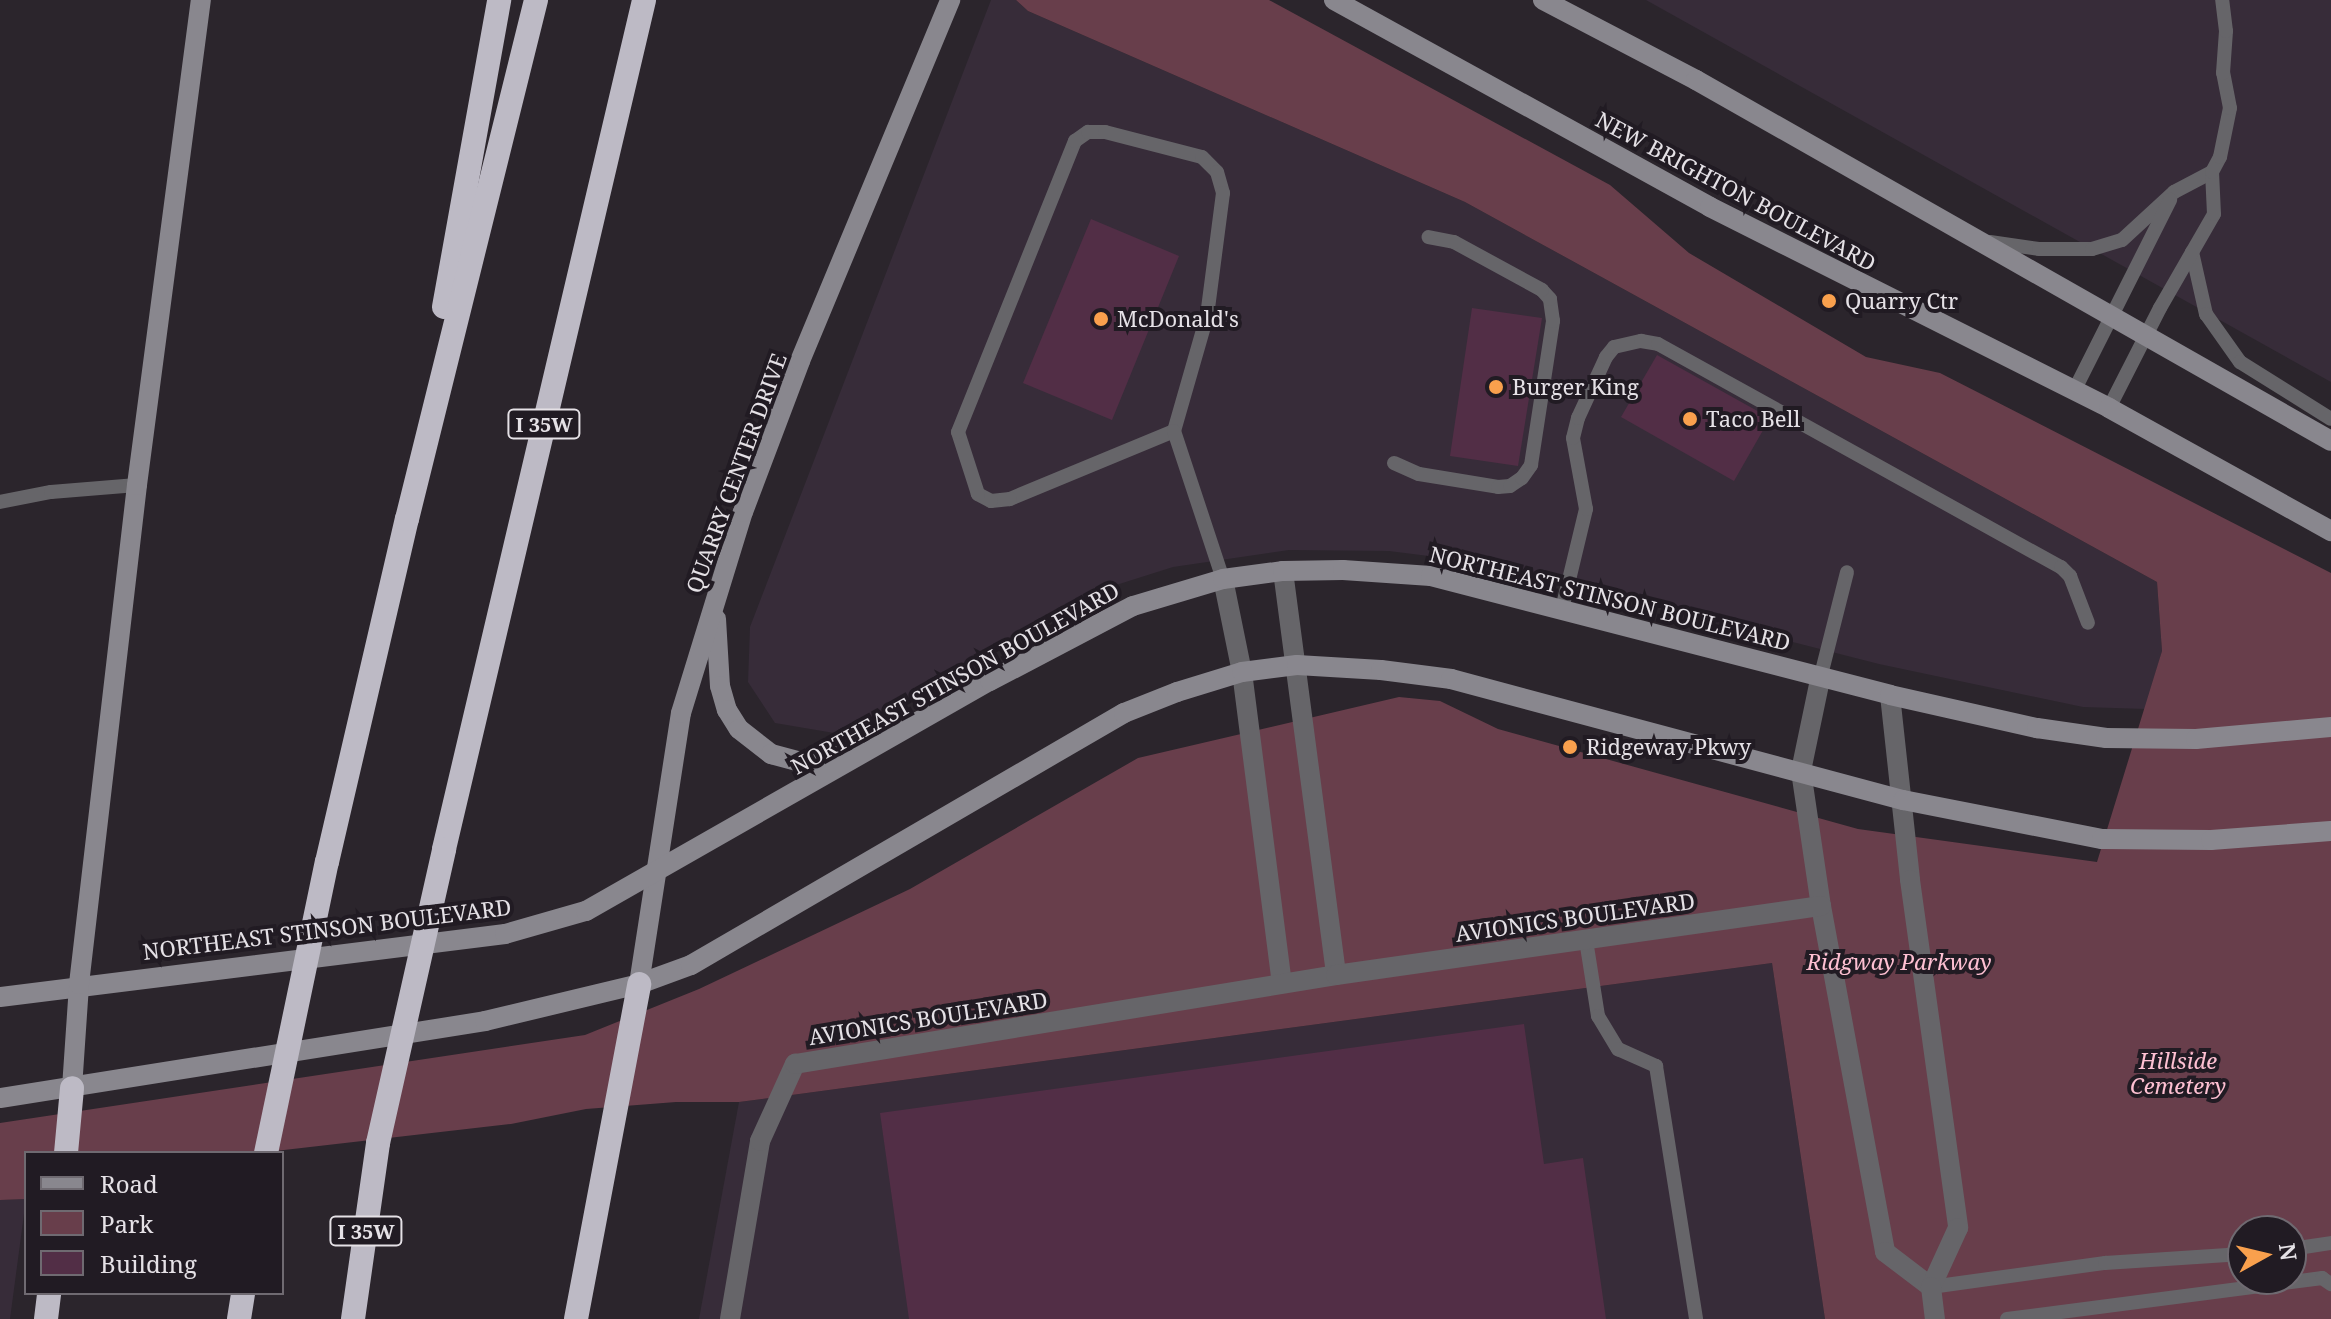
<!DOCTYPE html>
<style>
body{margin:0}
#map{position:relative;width:2331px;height:1319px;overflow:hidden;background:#2b252c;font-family:"Noto Serif",serif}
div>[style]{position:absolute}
.built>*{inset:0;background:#372c39}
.green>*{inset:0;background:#683e4b}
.building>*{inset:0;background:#522e46}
.service>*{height:14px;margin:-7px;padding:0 7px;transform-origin:7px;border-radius:7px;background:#666569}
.minor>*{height:20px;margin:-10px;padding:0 10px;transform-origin:10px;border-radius:10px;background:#666569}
.secondary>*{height:20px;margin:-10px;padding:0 10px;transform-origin:10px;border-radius:10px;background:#89878e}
.motorway>*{height:24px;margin:-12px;padding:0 12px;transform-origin:12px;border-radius:12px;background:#bdbac5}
.motorway-bridge>*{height:24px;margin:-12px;padding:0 12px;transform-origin:12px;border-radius:12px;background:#bdbac5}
.dots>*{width:22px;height:22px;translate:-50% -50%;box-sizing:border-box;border:4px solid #211b23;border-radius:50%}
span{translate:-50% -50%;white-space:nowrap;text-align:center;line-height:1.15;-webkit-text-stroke:8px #211b23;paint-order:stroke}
.shield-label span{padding:2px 6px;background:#211b23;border:2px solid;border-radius:6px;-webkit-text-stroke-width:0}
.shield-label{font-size:20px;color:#e5e1e6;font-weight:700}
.street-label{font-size:22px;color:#e5e1e6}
.poi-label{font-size:22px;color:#e5e1e6}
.left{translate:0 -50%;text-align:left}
.park-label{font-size:22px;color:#fec0d2;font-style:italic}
.legend{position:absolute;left:24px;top:1151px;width:260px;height:144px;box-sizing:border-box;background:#211b23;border:2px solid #6f6a71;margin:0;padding:10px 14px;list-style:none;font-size:24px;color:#e5e1e6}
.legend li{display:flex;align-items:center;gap:16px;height:40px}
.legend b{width:40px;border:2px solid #6f6a71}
.north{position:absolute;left:2227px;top:1215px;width:80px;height:80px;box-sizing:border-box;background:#211b23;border:2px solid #6f6a71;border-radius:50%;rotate:82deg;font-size:22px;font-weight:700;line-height:32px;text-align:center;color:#e5e1e6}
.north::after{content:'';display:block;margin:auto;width:28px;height:36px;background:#f9a04d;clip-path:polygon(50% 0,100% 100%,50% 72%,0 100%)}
</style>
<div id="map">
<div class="built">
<div style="clip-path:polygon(991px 0,1016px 0,1028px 11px,1465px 202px,2157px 582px,2162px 651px,2146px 709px,2083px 707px,1879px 664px,1484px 563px,1389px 551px,1289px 550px,1173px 567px,1094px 592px,846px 735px,775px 723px,748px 682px,750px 627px)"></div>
<div style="clip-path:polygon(1646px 0,2331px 0,2331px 382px,2044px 222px)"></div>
<div style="clip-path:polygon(1772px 963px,1825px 1319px,699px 1319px,739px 1102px)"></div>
<div style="clip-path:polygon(26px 1199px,10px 1319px,0 1319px,0 1200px)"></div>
</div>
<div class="green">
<div style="clip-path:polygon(evenodd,1016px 0,1269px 0,1610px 185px,1689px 253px,1866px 357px,1940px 373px,2331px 573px,2331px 1319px,1825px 1319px,1772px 963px,739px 1102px,676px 1102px,586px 1109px,511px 1124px,258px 1153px,26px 1153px,26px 1199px,0 1200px,0 1123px,585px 1035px,699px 989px,910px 889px,1138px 758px,1399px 697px,1440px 701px,1498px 729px,1858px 829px,2097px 862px,2162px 651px,2157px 582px,1465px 202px,1028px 11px,1016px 0,2243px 1231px,2291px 1231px,2291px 1279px,2243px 1279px,2243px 1231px)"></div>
</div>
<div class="building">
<div style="clip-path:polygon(1091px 219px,1179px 256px,1112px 420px,1023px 383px)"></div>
<div style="clip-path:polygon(1472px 308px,1542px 318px,1518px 466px,1450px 456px)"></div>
<div style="clip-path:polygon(1657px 355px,1770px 418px,1734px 481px,1621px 417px)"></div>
<div style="clip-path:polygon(1524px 1024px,1544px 1164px,1583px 1158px,1606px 1319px,909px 1319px,880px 1113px)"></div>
</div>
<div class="service">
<div style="left:1990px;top:242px;width:49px;rotate:8.1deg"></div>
<div style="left:2039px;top:249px;width:53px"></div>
<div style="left:2092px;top:249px;width:31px;rotate:-17deg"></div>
<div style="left:2122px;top:240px;width:71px;rotate:-42.7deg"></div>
<div style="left:2174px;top:192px;width:43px;rotate:-27.8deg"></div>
<div style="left:2192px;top:252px;width:64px;rotate:77.3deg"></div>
<div style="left:2206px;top:314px;width:59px;rotate:54.7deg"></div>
<div style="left:2240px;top:362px;width:107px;rotate:32.1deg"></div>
<div style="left:2074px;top:391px;width:214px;rotate:-63.3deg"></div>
<div style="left:2109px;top:408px;width:112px;rotate:-63deg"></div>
<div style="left:2160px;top:308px;width:108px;rotate:-60.1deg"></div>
<div style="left:2214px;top:214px;width:42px;rotate:-92.7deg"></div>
<div style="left:2212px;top:172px;width:17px;rotate:-62deg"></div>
<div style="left:2220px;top:157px;width:50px;rotate:-78.5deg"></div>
<div style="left:2230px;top:108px;width:36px;rotate:-101deg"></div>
<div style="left:2223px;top:73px;width:42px;rotate:-85.9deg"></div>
<div style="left:2226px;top:31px;width:31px;rotate:-97deg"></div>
<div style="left:1174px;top:431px;width:178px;rotate:157.5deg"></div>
<div style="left:1010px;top:499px;width:19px;rotate:174deg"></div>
<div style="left:991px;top:501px;width:15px;rotate:-152deg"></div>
<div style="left:978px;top:494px;width:65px;rotate:-107.9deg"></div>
<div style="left:958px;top:432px;width:314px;rotate:-68.1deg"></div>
<div style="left:1075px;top:141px;width:16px;rotate:-35deg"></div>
<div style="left:1088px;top:132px;width:17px"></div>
<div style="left:1105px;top:132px;width:100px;rotate:14.5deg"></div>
<div style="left:1202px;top:157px;width:21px;rotate:45deg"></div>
<div style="left:1217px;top:172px;width:22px;rotate:74deg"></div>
<div style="left:1223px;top:193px;width:124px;rotate:97.4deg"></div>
<div style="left:1207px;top:316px;width:120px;rotate:106deg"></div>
<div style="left:1174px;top:431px;width:156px;rotate:71.7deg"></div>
<div style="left:1394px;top:463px;width:27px;rotate:24deg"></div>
<div style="left:1419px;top:474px;width:80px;rotate:9.3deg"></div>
<div style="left:1498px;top:487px;width:12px;rotate:-5deg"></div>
<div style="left:1510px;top:486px;width:14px;rotate:-34deg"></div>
<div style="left:1522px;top:478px;width:16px;rotate:-55deg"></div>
<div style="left:1531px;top:465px;width:146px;rotate:-81.3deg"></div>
<div style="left:1553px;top:321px;width:22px;rotate:-98deg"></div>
<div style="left:1550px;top:299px;width:12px;rotate:-132deg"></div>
<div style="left:1542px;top:290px;width:100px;rotate:-151.4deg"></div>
<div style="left:1454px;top:242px;width:26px;rotate:-169deg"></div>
<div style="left:0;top:502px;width:52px;rotate:-11.1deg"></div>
<div style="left:51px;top:492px;width:86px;rotate:-4.7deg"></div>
<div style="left:1562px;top:609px;width:103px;rotate:-76.5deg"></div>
<div style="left:1586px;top:509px;width:72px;rotate:-100.4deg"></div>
<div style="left:1573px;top:438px;width:21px;rotate:-76deg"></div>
<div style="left:1578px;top:418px;width:67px;rotate:-65.3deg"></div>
<div style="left:1606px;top:357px;width:13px;rotate:-51deg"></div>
<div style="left:1614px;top:347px;width:28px;rotate:-13deg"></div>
<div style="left:1641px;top:341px;width:17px;rotate:10deg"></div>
<div style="left:1658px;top:344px;width:461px;rotate:29deg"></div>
<div style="left:2061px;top:567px;width:13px;rotate:45deg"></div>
<div style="left:2070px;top:576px;width:50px;rotate:69deg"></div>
<div style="left:1821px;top:675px;width:106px;rotate:-75.8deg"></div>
<div style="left:1586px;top:940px;width:77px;rotate:81deg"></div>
<div style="left:1598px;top:1016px;width:39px;rotate:59deg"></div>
<div style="left:1618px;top:1049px;width:42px;rotate:24.1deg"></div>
<div style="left:1656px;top:1066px;width:256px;rotate:81deg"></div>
<div style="left:2291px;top:1249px;width:40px;rotate:-8.5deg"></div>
<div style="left:1931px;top:1287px;width:176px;rotate:-7.9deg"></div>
<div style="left:2105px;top:1263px;width:138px;rotate:-3.7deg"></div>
<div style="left:2007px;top:1319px;width:318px;rotate:-7.4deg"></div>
<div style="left:2322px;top:1278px;width:11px;rotate:34deg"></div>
</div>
<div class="minor">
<div style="left:1283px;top:571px;width:407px;rotate:82.5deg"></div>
<div style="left:1223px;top:579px;width:95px;rotate:78.5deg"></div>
<div style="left:1242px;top:672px;width:314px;rotate:82.7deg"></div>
<div style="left:1821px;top:675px;width:98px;rotate:101.8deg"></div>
<div style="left:1801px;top:771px;width:136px;rotate:81.6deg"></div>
<div style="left:1821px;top:906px;width:352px;rotate:79.5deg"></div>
<div style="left:1885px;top:1252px;width:58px;rotate:37.3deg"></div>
<div style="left:1890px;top:695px;width:186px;rotate:83.8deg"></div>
<div style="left:1910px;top:880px;width:351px;rotate:82.1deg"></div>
<div style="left:1958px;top:1228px;width:65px;rotate:114.6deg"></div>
<div style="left:1931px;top:1287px;width:32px;rotate:83deg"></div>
<div style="left:730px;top:1319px;width:181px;rotate:-80.4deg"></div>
<div style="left:760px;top:1141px;width:85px;rotate:-65.6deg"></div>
<div style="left:795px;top:1064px;width:548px;rotate:-9.34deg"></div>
<div style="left:1336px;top:975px;width:490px;rotate:-8.1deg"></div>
</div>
<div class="secondary">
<div style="left:1334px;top:0;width:429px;rotate:28.8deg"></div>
<div style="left:1710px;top:207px;width:447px;rotate:26.7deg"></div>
<div style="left:2109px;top:408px;width:254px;rotate:29deg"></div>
<div style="left:1543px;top:0;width:173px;rotate:27.6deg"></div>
<div style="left:1696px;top:80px;width:730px;rotate:29.62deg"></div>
<div style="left:716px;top:619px;width:67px;rotate:86.6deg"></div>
<div style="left:720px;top:686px;width:25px;rotate:74deg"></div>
<div style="left:727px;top:710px;width:22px;rotate:58deg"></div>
<div style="left:739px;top:729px;width:41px;rotate:38deg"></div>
<div style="left:771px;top:754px;width:30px;rotate:15deg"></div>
<div style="left:800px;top:762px;width:59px;rotate:-8.8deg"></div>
<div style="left:639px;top:984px;width:274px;rotate:-81.2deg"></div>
<div style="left:681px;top:713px;width:210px;rotate:-72.9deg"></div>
<div style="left:743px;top:512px;width:161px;rotate:-69.3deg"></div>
<div style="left:800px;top:361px;width:391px;rotate:-67.4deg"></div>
<div style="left:0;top:997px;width:509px;rotate:-7.11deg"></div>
<div style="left:505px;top:934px;width:84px;rotate:-15.9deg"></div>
<div style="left:586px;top:911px;width:465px;rotate:-29.7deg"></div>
<div style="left:990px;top:681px;width:161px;rotate:-27.7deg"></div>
<div style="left:1133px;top:606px;width:94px;rotate:-16.7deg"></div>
<div style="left:1223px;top:579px;width:61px;rotate:-7.6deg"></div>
<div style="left:1283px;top:571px;width:60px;rotate:-1deg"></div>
<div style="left:1343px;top:570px;width:88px;rotate:3.9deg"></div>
<div style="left:1431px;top:576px;width:474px;rotate:14.5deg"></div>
<div style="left:1890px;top:695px;width:151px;rotate:12.7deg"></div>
<div style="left:2037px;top:728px;width:70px;rotate:8.2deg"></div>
<div style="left:2106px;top:738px;width:90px;rotate:0.6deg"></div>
<div style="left:2196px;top:739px;width:136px;rotate:-5.1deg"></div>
<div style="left:72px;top:1088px;width:104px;rotate:-86.1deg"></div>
<div style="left:79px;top:984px;width:502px;rotate:-83.37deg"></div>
<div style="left:137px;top:485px;width:489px;rotate:-82.5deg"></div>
<div style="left:0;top:1098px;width:491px;rotate:-9deg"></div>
<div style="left:485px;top:1021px;width:158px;rotate:-13.5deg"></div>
<div style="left:639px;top:984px;width:55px;rotate:-20.1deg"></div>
<div style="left:691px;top:965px;width:501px;rotate:-30.2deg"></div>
<div style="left:1124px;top:713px;width:57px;rotate:-21.6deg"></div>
<div style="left:1177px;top:692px;width:68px;rotate:-17.1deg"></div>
<div style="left:1242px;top:672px;width:55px;rotate:-7.3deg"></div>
<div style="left:1297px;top:665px;width:84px;rotate:3.4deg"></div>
<div style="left:1381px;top:670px;width:71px;rotate:7.3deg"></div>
<div style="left:1451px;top:679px;width:468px;rotate:15deg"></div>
<div style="left:1903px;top:800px;width:203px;rotate:11.1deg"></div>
<div style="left:2102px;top:839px;width:109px;rotate:0.5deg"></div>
<div style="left:2211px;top:840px;width:120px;rotate:-4.3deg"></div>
</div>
<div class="motorway">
<div style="left:444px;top:307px;width:312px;rotate:-79.8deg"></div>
<div style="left:444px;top:849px;width:872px;rotate:-76.74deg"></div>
<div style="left:327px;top:862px;width:352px;rotate:-76.9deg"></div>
<div style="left:407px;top:519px;width:535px;rotate:-76.04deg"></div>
<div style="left:66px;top:1153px;width:65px;rotate:-84.7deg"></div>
<div style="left:46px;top:1319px;width:26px;rotate:-83deg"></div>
<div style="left:239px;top:1319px;width:26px;rotate:-81deg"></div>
<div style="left:353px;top:1319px;width:178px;rotate:-81.9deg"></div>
<div style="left:576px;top:1319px;width:341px;rotate:-79.3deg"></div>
</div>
<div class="motorway-bridge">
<div style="left:378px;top:1143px;width:301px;rotate:-77.3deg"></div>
<div style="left:266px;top:1153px;width:297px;rotate:-78.2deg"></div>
</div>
<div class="dots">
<div style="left:1829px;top:301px;background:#f9a04d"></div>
<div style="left:1101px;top:319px;background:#f9a04d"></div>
<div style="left:1496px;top:387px;background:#f9a04d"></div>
<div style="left:1690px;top:419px;background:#f9a04d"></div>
<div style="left:1570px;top:747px;background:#f9a04d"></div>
</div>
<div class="shield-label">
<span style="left:544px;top:424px">I 35W</span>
<span style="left:366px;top:1231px">I 35W</span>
</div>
<div class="street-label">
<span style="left:1736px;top:191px;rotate:28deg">NEW BRIGHTON BOULEVARD</span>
<span style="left:736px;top:473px;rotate:-70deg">QUARRY CENTER DRIVE</span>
<span style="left:1610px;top:598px;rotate:14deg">NORTHEAST STINSON BOULEVARD</span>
<span style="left:955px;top:678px;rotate:-29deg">NORTHEAST STINSON BOULEVARD</span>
<span style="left:1575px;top:917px;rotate:-8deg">AVIONICS BOULEVARD</span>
<span style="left:327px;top:929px;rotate:-7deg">NORTHEAST STINSON BOULEVARD</span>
<span style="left:928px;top:1018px;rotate:-9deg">AVIONICS BOULEVARD</span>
</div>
<div class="poi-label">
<span class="left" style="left:1845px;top:301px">Quarry Ctr</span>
<span class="left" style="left:1117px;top:319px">McDonald's</span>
<span class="left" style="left:1512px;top:387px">Burger King</span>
<span class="left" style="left:1706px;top:419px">Taco Bell</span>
<span class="left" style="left:1586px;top:747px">Ridgeway Pkwy</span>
</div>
<div class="park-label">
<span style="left:1899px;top:962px">Ridgway Parkway</span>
<span style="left:2178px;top:1073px">Hillside<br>Cemetery</span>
</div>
<ul class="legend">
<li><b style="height:10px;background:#89878e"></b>Road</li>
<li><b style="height:22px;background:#683e4b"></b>Park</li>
<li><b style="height:22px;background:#522e46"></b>Building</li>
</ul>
<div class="north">N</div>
</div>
